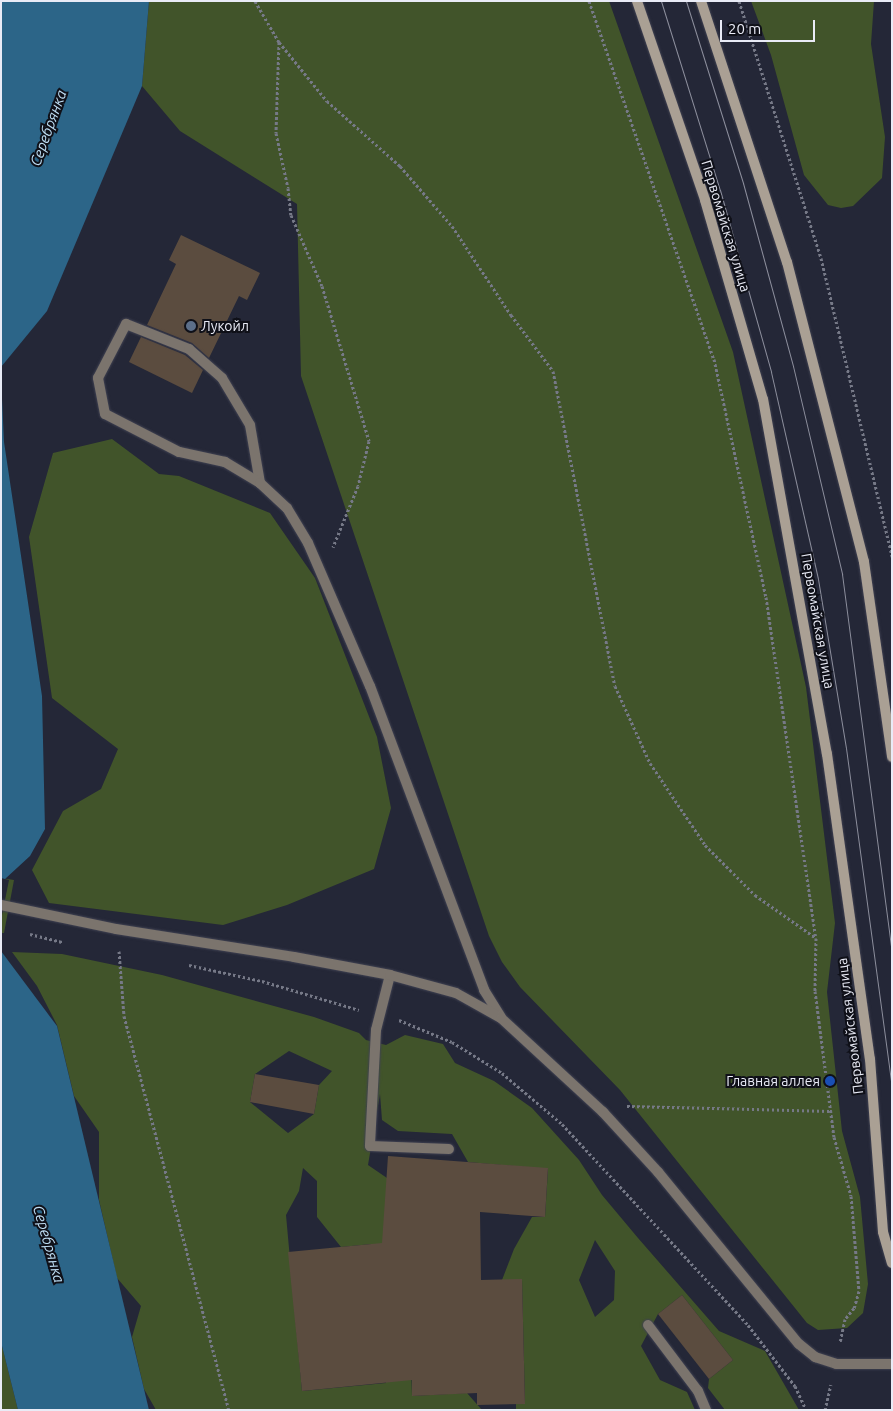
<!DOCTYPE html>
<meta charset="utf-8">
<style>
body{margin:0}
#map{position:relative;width:893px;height:1411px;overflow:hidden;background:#242737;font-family:Ubuntu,sans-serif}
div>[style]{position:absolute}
.green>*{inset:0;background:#41542a}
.water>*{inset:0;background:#2c6588}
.pier>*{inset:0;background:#242737}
.building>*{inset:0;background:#5b4c3f}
.path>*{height:3px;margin-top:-1.5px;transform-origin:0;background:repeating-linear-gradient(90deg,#767987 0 2.5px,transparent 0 5px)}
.roads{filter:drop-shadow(0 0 1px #404252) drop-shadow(0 0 1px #404252)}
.service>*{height:10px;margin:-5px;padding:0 5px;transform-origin:5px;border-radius:5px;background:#7b746d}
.minor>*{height:10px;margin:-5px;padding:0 5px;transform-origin:5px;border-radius:5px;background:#7b746d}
.secondary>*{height:10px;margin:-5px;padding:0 5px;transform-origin:5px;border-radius:5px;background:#aaa094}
.tram>*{height:1px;margin:-0.5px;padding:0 0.5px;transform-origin:0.5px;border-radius:0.5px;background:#8d8f9d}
.dots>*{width:14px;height:14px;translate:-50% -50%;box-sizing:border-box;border:2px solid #0f1018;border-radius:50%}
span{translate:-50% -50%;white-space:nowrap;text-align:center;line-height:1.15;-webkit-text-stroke:4px #0f1018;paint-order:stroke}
.street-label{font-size:14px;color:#e9ebf6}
.poi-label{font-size:14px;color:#e9ebf6}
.left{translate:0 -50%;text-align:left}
.right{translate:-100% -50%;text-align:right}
.water-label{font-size:15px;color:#beddf3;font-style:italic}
.frame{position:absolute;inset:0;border:2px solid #e9ebf6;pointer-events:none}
.scale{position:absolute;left:720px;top:20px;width:95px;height:22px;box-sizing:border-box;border:2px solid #e9ebf6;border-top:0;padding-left:6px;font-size:15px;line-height:18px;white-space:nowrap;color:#e9ebf6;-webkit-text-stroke:4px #0f1018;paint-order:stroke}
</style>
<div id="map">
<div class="green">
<div style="clip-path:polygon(149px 1px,609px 1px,733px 352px,806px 687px,835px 923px,827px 992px,842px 1131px,860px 1197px,868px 1284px,863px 1313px,847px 1328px,818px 1330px,807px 1323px,620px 1090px,520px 987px,502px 962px,489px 936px,301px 376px,297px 204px,180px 131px,142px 86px)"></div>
<div style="clip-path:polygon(751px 1px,874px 1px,871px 44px,885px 137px,882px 178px,853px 206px,841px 208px,828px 205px,804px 175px,771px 55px)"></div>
<div style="clip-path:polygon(112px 439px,159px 474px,179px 476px,270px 513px,315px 578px,377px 737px,391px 808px,374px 869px,287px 905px,223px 925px,49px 903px,32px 870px,63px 811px,101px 789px,118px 749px,52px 698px,29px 537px,53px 453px)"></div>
<div style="clip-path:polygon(1px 878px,14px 880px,4px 933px,1px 933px)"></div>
<div style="clip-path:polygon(evenodd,12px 952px,62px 954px,162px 975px,314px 1017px,359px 1033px,366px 1040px,386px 1045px,405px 1035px,443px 1044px,455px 1063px,494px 1081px,532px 1108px,579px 1160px,602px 1195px,638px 1238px,719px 1331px,765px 1351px,799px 1410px,725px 1410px,708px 1388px,709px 1379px,733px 1360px,682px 1295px,658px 1314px,641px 1346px,660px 1380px,687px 1392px,695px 1410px,516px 1410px,516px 1404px,525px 1403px,522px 1280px,502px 1280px,514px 1249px,532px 1217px,545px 1217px,548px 1169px,468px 1162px,452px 1134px,398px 1131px,382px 1120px,380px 1094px,368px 1165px,387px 1178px,406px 1207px,412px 1396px,467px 1393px,482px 1410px,156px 1410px,144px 1389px,132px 1337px,141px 1306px,117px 1278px,99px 1200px,99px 1132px,74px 1096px,57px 1025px,37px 986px,12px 952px,289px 1051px,332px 1071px,319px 1085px,314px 1114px,288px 1133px,250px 1102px,255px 1074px,289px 1051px,12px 952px,303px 1168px,317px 1181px,317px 1217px,341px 1247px,372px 1244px,386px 1383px,302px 1391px,286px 1215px,299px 1191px,303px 1168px,12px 952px,595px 1240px,615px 1271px,614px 1300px,595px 1317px,579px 1280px,595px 1240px)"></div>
<div style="clip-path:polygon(1px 1342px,18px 1410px,1px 1410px)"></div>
</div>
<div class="water">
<div style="clip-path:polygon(1px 1px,149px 1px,142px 86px,47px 311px,1px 367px)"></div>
<div style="clip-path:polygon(1px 377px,4px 442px,42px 696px,45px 829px,30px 856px,5px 879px,1px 918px)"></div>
<div style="clip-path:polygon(1px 951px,57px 1026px,149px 1410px,18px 1410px,1px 1342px)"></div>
</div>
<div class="pier">
<div style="clip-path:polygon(1px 878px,9px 880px,1px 920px)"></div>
</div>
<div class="building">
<div style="clip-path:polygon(181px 235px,260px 273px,247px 300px,239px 296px,209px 358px,192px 343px,147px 325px,176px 264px,169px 260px)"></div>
<div style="clip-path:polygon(141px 337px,185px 355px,203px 370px,192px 393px,129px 362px)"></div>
<div style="clip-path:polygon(255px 1074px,319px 1085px,314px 1114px,250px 1102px)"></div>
<div style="clip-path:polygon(388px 1156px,548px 1168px,545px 1217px,480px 1212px,481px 1280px,522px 1279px,525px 1404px,477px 1405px,477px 1393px,412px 1396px,412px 1380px,302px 1391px,288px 1252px,382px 1243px)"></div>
<div style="clip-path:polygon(682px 1295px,733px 1360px,709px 1379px,658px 1314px)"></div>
</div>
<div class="path">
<div style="left:255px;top:1px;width:48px;rotate:59.7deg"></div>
<div style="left:279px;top:42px;width:76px;rotate:50.9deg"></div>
<div style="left:327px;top:101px;width:98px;rotate:41.7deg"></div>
<div style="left:400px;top:166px;width:79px;rotate:49.1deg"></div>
<div style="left:452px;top:226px;width:107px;rotate:56.5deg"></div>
<div style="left:511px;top:315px;width:70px;rotate:53.1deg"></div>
<div style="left:553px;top:371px;width:321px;rotate:78.9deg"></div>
<div style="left:615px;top:686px;width:85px;rotate:65.6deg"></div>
<div style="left:650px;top:763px;width:99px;rotate:56.1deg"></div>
<div style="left:705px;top:845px;width:71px;rotate:45deg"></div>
<div style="left:755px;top:895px;width:75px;rotate:35.2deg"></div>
<div style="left:589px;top:1px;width:379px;rotate:70.8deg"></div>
<div style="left:714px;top:359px;width:244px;rotate:77.7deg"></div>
<div style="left:766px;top:597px;width:345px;rotate:81.7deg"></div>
<div style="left:816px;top:938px;width:53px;rotate:91.1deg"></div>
<div style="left:815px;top:991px;width:147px;rotate:82.6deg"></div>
<div style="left:834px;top:1137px;width:61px;rotate:73.9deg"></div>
<div style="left:851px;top:1196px;width:95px;rotate:85.2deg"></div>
<div style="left:859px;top:1291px;width:18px;rotate:106deg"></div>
<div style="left:854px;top:1308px;width:14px;rotate:129deg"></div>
<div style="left:845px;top:1319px;width:24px;rotate:102deg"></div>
<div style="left:739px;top:1px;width:270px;rotate:72.3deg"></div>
<div style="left:821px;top:258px;width:307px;rotate:76.6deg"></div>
<div style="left:279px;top:42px;width:91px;rotate:91.9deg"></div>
<div style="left:276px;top:133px;width:56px;rotate:77.7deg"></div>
<div style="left:288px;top:188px;width:27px;rotate:84deg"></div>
<div style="left:291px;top:215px;width:77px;rotate:66.4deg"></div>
<div style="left:322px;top:286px;width:162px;rotate:73.1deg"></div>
<div style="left:369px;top:441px;width:46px;rotate:103.7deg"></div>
<div style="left:358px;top:486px;width:66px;rotate:112.3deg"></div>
<div style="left:30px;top:934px;width:33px;rotate:14deg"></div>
<div style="left:119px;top:951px;width:65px;rotate:85.6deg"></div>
<div style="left:124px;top:1016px;width:408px;rotate:75.1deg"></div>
<div style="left:189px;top:965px;width:75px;rotate:12.4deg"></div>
<div style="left:262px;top:981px;width:101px;rotate:16.6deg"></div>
<div style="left:399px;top:1020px;width:57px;rotate:22.5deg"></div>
<div style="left:452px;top:1042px;width:59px;rotate:31.8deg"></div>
<div style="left:502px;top:1073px;width:79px;rotate:40.4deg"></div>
<div style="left:562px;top:1124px;width:274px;rotate:47.2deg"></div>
<div style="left:748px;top:1325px;width:77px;rotate:52.4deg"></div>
<div style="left:795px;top:1386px;width:26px;rotate:65deg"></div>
<div style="left:627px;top:1106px;width:203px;rotate:1.4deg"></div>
<div style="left:825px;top:1410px;width:26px;rotate:-77deg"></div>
</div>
<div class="roads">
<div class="service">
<div style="left:126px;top:324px;width:68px;rotate:21.6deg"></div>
<div style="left:189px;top:349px;width:44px;rotate:41.3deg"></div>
<div style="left:222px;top:378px;width:55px;rotate:59.2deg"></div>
<div style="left:250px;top:425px;width:59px;rotate:80.2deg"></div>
<div style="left:260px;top:483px;width:41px;rotate:-149deg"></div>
<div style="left:225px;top:462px;width:47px;rotate:-167.7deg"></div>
<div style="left:179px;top:452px;width:83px;rotate:-152.8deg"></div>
<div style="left:105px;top:414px;width:37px;rotate:-101deg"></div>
<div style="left:98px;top:378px;width:61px;rotate:-62.6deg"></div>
<div style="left:1px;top:905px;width:117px;rotate:11.8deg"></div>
<div style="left:116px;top:929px;width:180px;rotate:8.9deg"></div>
<div style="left:390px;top:975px;width:57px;rotate:104.3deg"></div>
<div style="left:376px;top:1030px;width:116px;rotate:93deg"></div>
<div style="left:370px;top:1146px;width:79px;rotate:2.2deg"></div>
<div style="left:648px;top:1325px;width:83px;rotate:52.9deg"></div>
<div style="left:698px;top:1391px;width:21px;rotate:67deg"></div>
</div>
<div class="minor">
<div style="left:260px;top:483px;width:37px;rotate:43deg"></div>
<div style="left:287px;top:508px;width:41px;rotate:59deg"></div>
<div style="left:308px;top:543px;width:156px;rotate:66.6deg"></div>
<div style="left:370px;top:686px;width:325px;rotate:69.4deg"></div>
<div style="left:484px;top:990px;width:32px;rotate:58deg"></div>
<div style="left:294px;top:957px;width:98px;rotate:10.6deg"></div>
<div style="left:390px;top:975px;width:68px;rotate:15.3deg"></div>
<div style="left:456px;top:993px;width:51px;rotate:29.1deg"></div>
<div style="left:501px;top:1018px;width:139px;rotate:42.7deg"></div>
<div style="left:603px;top:1112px;width:81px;rotate:47.5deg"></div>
<div style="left:658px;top:1172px;width:222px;rotate:50.7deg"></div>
<div style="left:799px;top:1344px;width:21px;rotate:39deg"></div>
<div style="left:815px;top:1357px;width:22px;rotate:18deg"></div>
<div style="left:836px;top:1364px;width:56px"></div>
</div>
<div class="secondary">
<div style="left:637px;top:1px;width:210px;rotate:71.1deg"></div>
<div style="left:705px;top:200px;width:207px;rotate:73.8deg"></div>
<div style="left:763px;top:399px;width:361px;rotate:79.8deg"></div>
<div style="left:827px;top:754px;width:308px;rotate:82deg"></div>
<div style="left:870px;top:1059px;width:173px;rotate:85.7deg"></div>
<div style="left:883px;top:1232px;width:32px;rotate:74deg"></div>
<div style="left:701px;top:1px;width:275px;rotate:71.8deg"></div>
<div style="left:787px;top:262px;width:310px;rotate:75.6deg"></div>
<div style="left:864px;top:562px;width:197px;rotate:81.8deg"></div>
</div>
</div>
<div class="tram">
<div style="left:661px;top:1px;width:198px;rotate:72.7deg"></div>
<div style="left:720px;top:190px;width:189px;rotate:74.3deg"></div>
<div style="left:771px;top:372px;width:212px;rotate:77.2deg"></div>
<div style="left:818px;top:579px;width:171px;rotate:80.6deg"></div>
<div style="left:846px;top:748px;width:343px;rotate:82.3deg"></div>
<div style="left:686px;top:1px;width:191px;rotate:72.6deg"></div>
<div style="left:743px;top:183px;width:190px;rotate:74.7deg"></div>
<div style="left:793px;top:366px;width:214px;rotate:76.7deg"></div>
<div style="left:842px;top:574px;width:382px;rotate:82.5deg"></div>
</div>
<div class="dots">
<div style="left:191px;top:326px;background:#5c6f8a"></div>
<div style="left:830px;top:1081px;background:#1a4fb4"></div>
</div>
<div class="street-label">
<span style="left:726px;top:226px;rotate:73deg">Первомайская улица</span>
<span style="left:818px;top:621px;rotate:80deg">Первомайская улица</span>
<span style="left:850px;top:1026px;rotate:-97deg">Первомайская улица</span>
</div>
<div class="poi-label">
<span class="left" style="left:201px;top:326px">Лукойл</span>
<span class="right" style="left:820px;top:1081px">Главная аллея</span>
</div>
<div class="water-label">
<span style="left:48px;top:128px;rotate:-70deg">Серебрянка</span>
<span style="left:49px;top:1244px;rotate:74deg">Серебрянка</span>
</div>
<div class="frame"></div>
<div class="scale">20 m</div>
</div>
